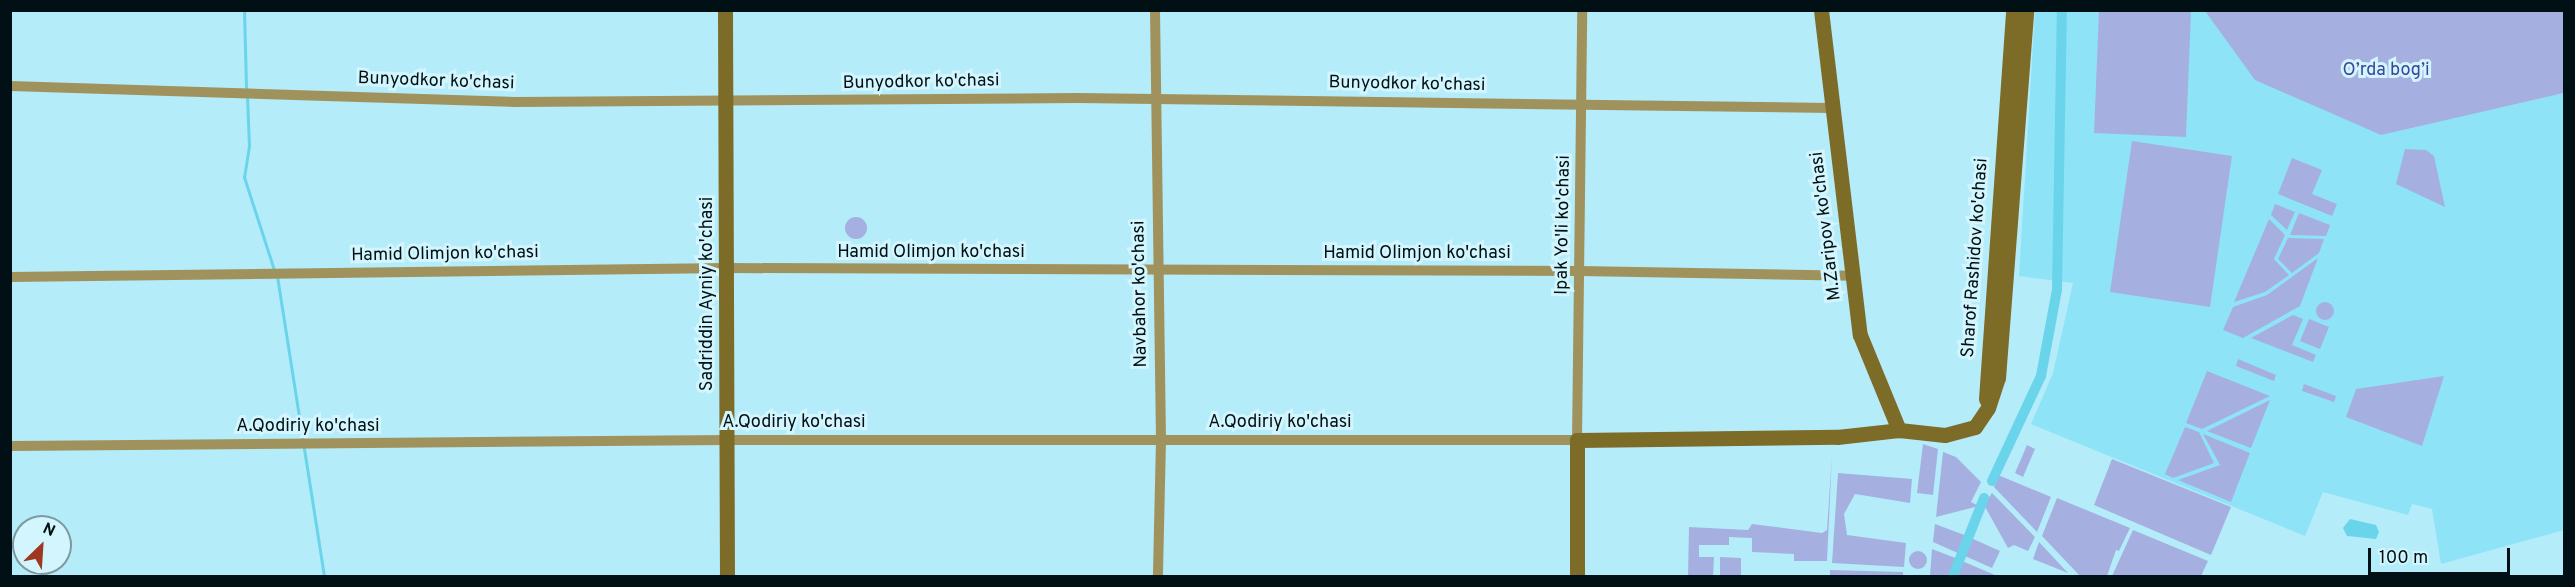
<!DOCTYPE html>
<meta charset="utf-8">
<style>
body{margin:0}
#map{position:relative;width:2575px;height:587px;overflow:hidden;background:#b5ecf9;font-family:Overpass,sans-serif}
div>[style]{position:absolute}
.built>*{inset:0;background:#8fe3f7}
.green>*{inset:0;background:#a5b0e1}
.round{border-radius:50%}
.water>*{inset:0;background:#6ad4eb}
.stream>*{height:3px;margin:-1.5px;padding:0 1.5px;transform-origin:1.5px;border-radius:1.5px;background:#6ad4eb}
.canal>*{height:10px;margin:-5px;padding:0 5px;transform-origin:5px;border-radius:5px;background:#6ad4eb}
.street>*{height:10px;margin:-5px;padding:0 5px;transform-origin:5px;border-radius:5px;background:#a0925d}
.secondary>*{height:15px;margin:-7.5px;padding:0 7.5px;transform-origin:7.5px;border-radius:7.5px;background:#7d6b28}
span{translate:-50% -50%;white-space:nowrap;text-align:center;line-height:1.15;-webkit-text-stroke:6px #d2f5fe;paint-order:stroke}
.park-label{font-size:18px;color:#3d4799}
.street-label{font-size:18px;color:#001014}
.frame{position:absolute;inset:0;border:12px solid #001014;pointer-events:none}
.north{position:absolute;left:12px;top:515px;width:60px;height:60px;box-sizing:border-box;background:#d2f5fe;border:2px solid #7e99a0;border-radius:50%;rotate:25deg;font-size:16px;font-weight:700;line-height:24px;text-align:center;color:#001014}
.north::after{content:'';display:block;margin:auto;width:21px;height:27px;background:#a0381f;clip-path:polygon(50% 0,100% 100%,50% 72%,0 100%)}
.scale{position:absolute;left:2368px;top:548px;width:142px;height:27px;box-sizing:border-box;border:3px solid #001014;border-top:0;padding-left:8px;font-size:18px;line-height:21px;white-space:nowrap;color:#001014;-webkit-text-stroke:4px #d2f5fe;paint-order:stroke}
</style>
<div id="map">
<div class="built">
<div style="clip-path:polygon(2035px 11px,2306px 11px,2381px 134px,2564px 93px,2564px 530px,2441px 564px,2432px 509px,2412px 504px,2408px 515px,2323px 492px,2305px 536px,2031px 424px,2053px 373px,2073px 283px,2019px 276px)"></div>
</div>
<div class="green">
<div style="clip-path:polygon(2099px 11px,2191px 11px,2186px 137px,2094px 133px)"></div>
<div style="clip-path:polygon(2205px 11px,2564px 11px,2564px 93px,2381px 135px,2255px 80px)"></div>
<div style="clip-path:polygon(2132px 141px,2232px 156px,2210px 307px,2110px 292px)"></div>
<div style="clip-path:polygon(2405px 149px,2426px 150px,2434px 156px,2445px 207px,2396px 184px)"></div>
<div style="clip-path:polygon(2292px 158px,2322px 170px,2312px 194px,2337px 204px,2332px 216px,2278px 194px)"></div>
<div style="clip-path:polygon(2275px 204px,2295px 212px,2287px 230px,2271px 215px)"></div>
<div style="clip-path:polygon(2299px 213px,2330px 225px,2326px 236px,2290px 235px)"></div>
<div class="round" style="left:845px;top:217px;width:22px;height:22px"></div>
<div style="clip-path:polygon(2269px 219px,2285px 235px,2274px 259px,2289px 275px,2265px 292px,2234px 302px)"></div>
<div style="clip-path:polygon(2288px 238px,2324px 239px,2319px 253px,2292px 273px,2278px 259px)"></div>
<div style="clip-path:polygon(2318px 258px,2300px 306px,2243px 338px,2223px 330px,2233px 307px,2267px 295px)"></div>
<div class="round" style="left:2316px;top:302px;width:18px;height:18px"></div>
<div style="clip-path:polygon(2293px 315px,2303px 319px,2292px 345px,2316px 355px,2313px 362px,2251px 338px)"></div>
<div style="clip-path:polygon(2309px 319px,2329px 327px,2320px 349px,2300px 341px)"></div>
<div style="clip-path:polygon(2238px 359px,2276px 375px,2274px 381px,2236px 366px)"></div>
<div style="clip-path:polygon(2207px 371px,2270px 396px,2202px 429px,2186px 423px)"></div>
<div style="clip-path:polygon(2444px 376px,2422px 446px,2346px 417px,2356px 389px)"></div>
<div style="clip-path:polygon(2304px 384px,2336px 396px,2334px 402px,2302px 391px)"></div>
<div style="clip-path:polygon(2270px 400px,2251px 448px,2207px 431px)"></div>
<div style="clip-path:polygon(2185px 427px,2199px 432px,2214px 463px,2173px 478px,2165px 474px)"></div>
<div style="clip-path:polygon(2203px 434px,2250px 453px,2231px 502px,2178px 480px,2220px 465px)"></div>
<div style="clip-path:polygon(1923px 444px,1938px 449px,1933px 495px,1917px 493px)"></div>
<div style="clip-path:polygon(2027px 445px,2035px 449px,2023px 477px,2015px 473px)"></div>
<div style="clip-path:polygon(1943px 452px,1956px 457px,1981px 482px,1971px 502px,1979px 506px,1936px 517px)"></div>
<div style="clip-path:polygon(1832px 455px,1827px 561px,1794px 561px,1794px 554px,1752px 552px,1752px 538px,1729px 537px,1729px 545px,1699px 545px,1699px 557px,1714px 557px,1713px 576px,1688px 576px,1689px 527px,1748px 530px,1752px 524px,1822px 533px,1827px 530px)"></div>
<div style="clip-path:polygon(2112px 459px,2231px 507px,2211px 555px,2094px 505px)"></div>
<div style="clip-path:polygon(1838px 473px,1912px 479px,1910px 503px,1855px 494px,1844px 514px,1847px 535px,1906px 543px,1904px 567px,1832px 563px)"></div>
<div style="clip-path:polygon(1998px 475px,2051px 497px,2037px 532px,1994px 487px)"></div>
<div style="clip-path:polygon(1992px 493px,2035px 537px,2028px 551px,2014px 545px,2008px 548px,1984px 505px)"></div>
<div style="clip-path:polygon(2057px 498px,2130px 528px,2119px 551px,2116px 550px,2107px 576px,2080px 576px,2042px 536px)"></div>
<div style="clip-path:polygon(1935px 524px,1967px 536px,1960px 554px,1933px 542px)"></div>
<div style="clip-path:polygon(2133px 530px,2208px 561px,2201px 576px,2112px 576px)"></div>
<div style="clip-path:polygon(1971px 538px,2000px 551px,1992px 568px,1965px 556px)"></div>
<div style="clip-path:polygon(2039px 542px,2068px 573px,2033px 559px)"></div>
<div style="clip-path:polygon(1932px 549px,1958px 559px,1952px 576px,1930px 576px)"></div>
<div class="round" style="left:1909px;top:551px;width:18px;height:18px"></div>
<div style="clip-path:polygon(1720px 557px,1741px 558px,1741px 576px,1720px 576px)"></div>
<div style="clip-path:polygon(1962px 561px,1995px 575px,1996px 576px,1956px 576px)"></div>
<div style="clip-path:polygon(1830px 570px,1903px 572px,1903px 576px,1830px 576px)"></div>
</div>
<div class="water">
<div style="clip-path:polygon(2350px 519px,2376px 525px,2379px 532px,2376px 539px,2347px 536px,2343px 528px)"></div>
</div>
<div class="stream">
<div style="left:244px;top:10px;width:79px;rotate:88.5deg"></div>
<div style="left:247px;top:96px;width:50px;rotate:87.7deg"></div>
<div style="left:249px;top:146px;width:31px;rotate:99deg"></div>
<div style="left:244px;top:177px;width:98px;rotate:72.1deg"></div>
<div style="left:277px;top:276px;width:304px;rotate:81.1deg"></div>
</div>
<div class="canal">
<div style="left:1992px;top:481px;width:116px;rotate:-65deg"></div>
<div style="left:2041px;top:376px;width:87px;rotate:-79.5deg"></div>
<div style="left:2057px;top:290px;width:280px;rotate:-89deg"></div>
<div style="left:1953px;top:576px;width:84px;rotate:-68.3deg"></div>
</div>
<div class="street">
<div style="left:1155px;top:10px;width:430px;rotate:89.2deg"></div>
<div style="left:1161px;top:440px;width:136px;rotate:91.3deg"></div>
<div style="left:10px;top:86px;width:505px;rotate:1.81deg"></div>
<div style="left:515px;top:102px;width:562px;rotate:-0.41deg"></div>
<div style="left:1077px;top:98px;width:755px;rotate:0.76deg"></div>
<div style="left:10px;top:277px;width:718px;rotate:-0.72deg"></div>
<div style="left:728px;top:268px;width:851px;rotate:0.2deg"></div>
<div style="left:1579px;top:271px;width:273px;rotate:1deg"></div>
<div style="left:10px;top:446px;width:718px;rotate:-0.48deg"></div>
<div style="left:728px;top:440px;width:849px"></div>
<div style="left:1577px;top:440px;width:430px;rotate:-89.3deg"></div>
</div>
<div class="secondary">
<div style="left:725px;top:10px;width:566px;rotate:89.8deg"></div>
<div style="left:1821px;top:10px;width:327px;rotate:83.2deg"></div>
<div style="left:1860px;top:335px;width:103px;rotate:67.7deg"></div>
<div style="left:1986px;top:399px;width:390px;rotate:-86deg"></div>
<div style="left:1577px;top:576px;width:136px;rotate:-90deg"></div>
<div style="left:1577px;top:440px;width:260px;rotate:-0.7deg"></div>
<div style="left:1837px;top:437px;width:62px;rotate:-6.4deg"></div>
<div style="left:1899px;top:430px;width:46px;rotate:6.2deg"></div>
<div style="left:1945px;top:435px;width:31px;rotate:-15deg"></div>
<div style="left:1975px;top:427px;width:23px;rotate:-56deg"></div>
<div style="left:1988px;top:408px;width:32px;rotate:-72deg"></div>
<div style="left:1998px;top:378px;width:369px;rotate:-85.6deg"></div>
</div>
<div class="park-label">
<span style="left:2386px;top:71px">O’rda bog’i</span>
</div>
<div class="street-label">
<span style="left:436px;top:82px;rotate:2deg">Bunyodkor ko'chasi</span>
<span style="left:921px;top:83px;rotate:-1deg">Bunyodkor ko'chasi</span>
<span style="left:1407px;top:85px;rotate:1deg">Bunyodkor ko'chasi</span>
<span style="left:1564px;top:225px;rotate:-89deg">Ipak Yo'li ko'chasi</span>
<span style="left:1827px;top:226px;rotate:-97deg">M.Zaripov ko'chasi</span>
<span style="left:931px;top:253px">Hamid Olimjon ko'chasi</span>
<span style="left:1417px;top:254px">Hamid Olimjon ko'chasi</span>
<span style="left:445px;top:255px;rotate:-1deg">Hamid Olimjon ko'chasi</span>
<span style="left:1976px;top:258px;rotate:-86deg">Sharof Rashidov ko'chasi</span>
<span style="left:708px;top:294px;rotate:-90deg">Sadriddin Ayniy ko'chasi</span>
<span style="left:1141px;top:294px;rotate:-91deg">Navbahor ko'chasi</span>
<span style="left:794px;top:423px">A.Qodiriy ko'chasi</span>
<span style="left:1280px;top:423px">A.Qodiriy ko'chasi</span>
<span style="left:308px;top:427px">A.Qodiriy ko'chasi</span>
</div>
<div class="frame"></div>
<div class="north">N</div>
<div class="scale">100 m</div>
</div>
